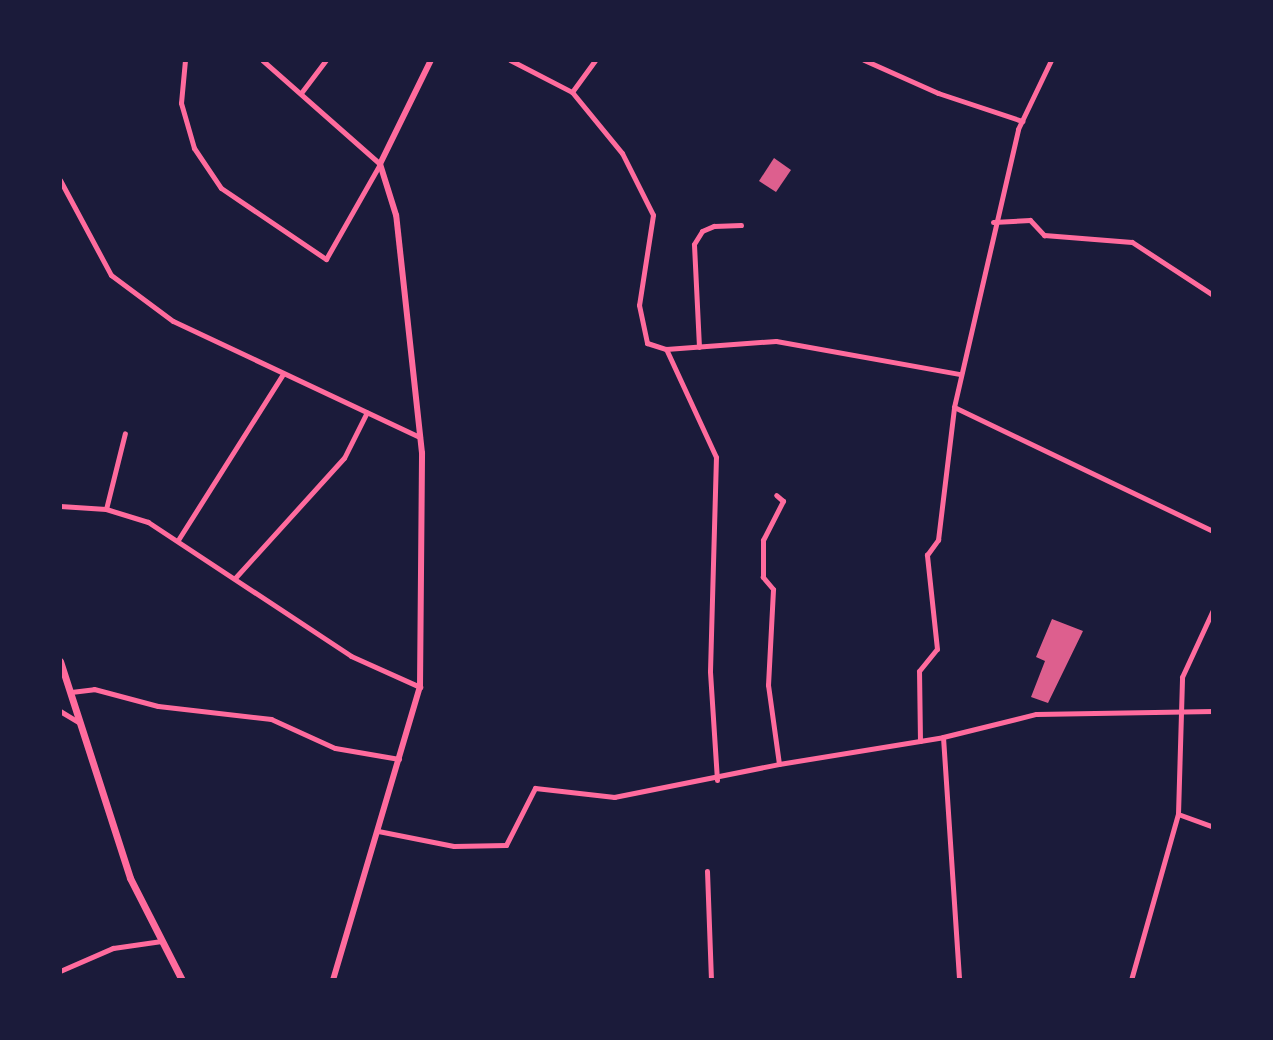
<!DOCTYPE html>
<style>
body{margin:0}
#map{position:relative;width:1273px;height:1040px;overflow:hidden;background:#1b1b3a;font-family:Georgia,serif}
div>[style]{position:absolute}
.building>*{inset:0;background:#dd5f8e}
.minor>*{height:5px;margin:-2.5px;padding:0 2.5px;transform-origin:2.5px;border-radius:2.5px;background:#ff6b9d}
.tertiary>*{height:6px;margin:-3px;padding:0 3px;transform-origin:3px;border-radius:3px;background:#ff6b9d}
.secondary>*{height:7px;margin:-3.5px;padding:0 3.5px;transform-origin:3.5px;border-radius:3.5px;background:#ff6b9d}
span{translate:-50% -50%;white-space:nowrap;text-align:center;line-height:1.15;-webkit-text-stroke:6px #1b1b3a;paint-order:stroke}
.frame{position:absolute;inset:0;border:62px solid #1b1b3a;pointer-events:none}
</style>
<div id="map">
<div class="building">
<div style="clip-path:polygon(774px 158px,791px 170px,776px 192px,759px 181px)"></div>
<div style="clip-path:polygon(1052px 619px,1083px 631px,1048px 703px,1031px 697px,1045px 661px,1036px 657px)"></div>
</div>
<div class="minor">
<div style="left:185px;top:60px;width:43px;rotate:95.3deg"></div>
<div style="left:181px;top:103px;width:47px;rotate:73.9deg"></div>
<div style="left:194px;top:148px;width:48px;rotate:56deg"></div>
<div style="left:221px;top:188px;width:127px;rotate:34.1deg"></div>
<div style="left:326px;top:259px;width:109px;rotate:-60.4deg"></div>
<div style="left:380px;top:164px;width:157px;rotate:-138.6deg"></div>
<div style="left:510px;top:60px;width:70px;rotate:27.3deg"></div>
<div style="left:572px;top:92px;width:79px;rotate:50.7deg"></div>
<div style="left:622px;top:153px;width:69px;rotate:63.4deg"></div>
<div style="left:653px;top:215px;width:91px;rotate:98.8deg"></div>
<div style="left:639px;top:305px;width:39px;rotate:78deg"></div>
<div style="left:647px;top:343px;width:20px;rotate:18deg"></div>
<div style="left:864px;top:60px;width:81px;rotate:24deg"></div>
<div style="left:938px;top:93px;width:89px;rotate:18.4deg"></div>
<div style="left:572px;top:92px;width:39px;rotate:-54deg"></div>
<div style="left:301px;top:93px;width:41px;rotate:-52.9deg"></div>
<div style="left:60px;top:180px;width:108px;rotate:61.8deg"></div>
<div style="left:111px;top:275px;width:77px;rotate:36.6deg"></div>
<div style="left:173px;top:321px;width:273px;rotate:25.2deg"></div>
<div style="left:993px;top:222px;width:37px;rotate:-3deg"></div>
<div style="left:1030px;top:220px;width:21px;rotate:47deg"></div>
<div style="left:1044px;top:235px;width:88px;rotate:4.5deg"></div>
<div style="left:1132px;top:242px;width:97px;rotate:33.2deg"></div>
<div style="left:699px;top:347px;width:103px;rotate:-92.8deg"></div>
<div style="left:694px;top:244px;width:15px;rotate:-58deg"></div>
<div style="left:702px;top:231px;width:13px;rotate:-23deg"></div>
<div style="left:714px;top:226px;width:27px;rotate:-2deg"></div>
<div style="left:954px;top:407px;width:287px;rotate:25.6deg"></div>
<div style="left:60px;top:506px;width:46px;rotate:3.7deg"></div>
<div style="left:106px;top:509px;width:44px;rotate:17.2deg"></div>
<div style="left:148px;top:522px;width:243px;rotate:33.4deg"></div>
<div style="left:351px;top:656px;width:76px;rotate:24.2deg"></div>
<div style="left:106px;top:509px;width:78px;rotate:-76deg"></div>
<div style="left:178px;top:540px;width:196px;rotate:-57.7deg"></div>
<div style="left:235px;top:578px;width:162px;rotate:-47.8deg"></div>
<div style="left:344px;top:458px;width:51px;rotate:-63.4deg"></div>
<div style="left:71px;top:692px;width:23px;rotate:-7deg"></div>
<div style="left:94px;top:689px;width:66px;rotate:14.9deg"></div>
<div style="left:158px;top:706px;width:114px;rotate:6.6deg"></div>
<div style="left:271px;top:719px;width:70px;rotate:24.4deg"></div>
<div style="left:335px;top:748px;width:65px;rotate:9.8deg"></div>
<div style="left:60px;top:711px;width:21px;rotate:31deg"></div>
<div style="left:943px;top:737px;width:96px;rotate:-13.9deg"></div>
<div style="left:1036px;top:714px;width:177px;rotate:-1deg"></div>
<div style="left:920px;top:741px;width:70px;rotate:-90.8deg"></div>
<div style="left:919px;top:671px;width:28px;rotate:-51deg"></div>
<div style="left:937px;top:649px;width:95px;rotate:-96.1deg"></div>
<div style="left:927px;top:555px;width:19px;rotate:-54deg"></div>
<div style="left:938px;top:540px;width:134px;rotate:-83.1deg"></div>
<div style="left:954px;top:407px;width:285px;rotate:-77deg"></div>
<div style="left:1018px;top:129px;width:76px;rotate:-64.4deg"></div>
<div style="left:779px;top:764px;width:166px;rotate:-9.3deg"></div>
<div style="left:943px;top:737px;width:244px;rotate:86.2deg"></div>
<div style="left:717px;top:780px;width:109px;rotate:-93.7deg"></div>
<div style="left:710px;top:671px;width:214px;rotate:-88.4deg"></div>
<div style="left:716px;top:457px;width:119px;rotate:-114.8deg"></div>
<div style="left:666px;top:349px;width:110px;rotate:-4.2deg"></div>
<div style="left:776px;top:341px;width:187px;rotate:10.2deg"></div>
<div style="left:1178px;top:814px;width:37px;rotate:20deg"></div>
<div style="left:378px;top:831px;width:77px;rotate:11.2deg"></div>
<div style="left:454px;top:846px;width:52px;rotate:-1.1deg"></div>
<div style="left:506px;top:845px;width:64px;rotate:-63deg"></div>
<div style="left:535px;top:788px;width:80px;rotate:6.5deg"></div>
<div style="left:614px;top:797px;width:168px;rotate:-11.3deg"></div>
<div style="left:779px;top:764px;width:80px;rotate:-97.9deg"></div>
<div style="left:768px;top:685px;width:96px;rotate:-87deg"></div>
<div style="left:773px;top:589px;width:16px;rotate:-130deg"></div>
<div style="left:763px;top:577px;width:37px;rotate:-90deg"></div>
<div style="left:763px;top:540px;width:44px;rotate:-62.9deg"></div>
<div style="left:783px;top:501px;width:9px;rotate:-139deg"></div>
<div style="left:707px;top:871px;width:109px;rotate:87.9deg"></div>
<div style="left:60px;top:971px;width:58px;rotate:-23.5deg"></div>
<div style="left:113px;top:948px;width:49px;rotate:-8.1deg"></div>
<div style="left:1131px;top:980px;width:173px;rotate:-74.2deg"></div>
<div style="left:1178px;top:814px;width:137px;rotate:-88.3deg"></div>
<div style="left:1182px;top:677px;width:74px;rotate:-65.2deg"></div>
</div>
<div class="tertiary">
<div style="left:333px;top:980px;width:306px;rotate:-73.5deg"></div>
<div style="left:420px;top:687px;width:234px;rotate:-89.5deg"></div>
<div style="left:422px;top:453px;width:239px;rotate:-96.2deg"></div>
<div style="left:396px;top:215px;width:53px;rotate:-107.4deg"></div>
<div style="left:380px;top:164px;width:116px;rotate:-63.9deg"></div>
</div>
<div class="secondary">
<div style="left:60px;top:661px;width:228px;rotate:72.1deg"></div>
<div style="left:130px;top:878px;width:114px;rotate:63deg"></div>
</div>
<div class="frame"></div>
</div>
